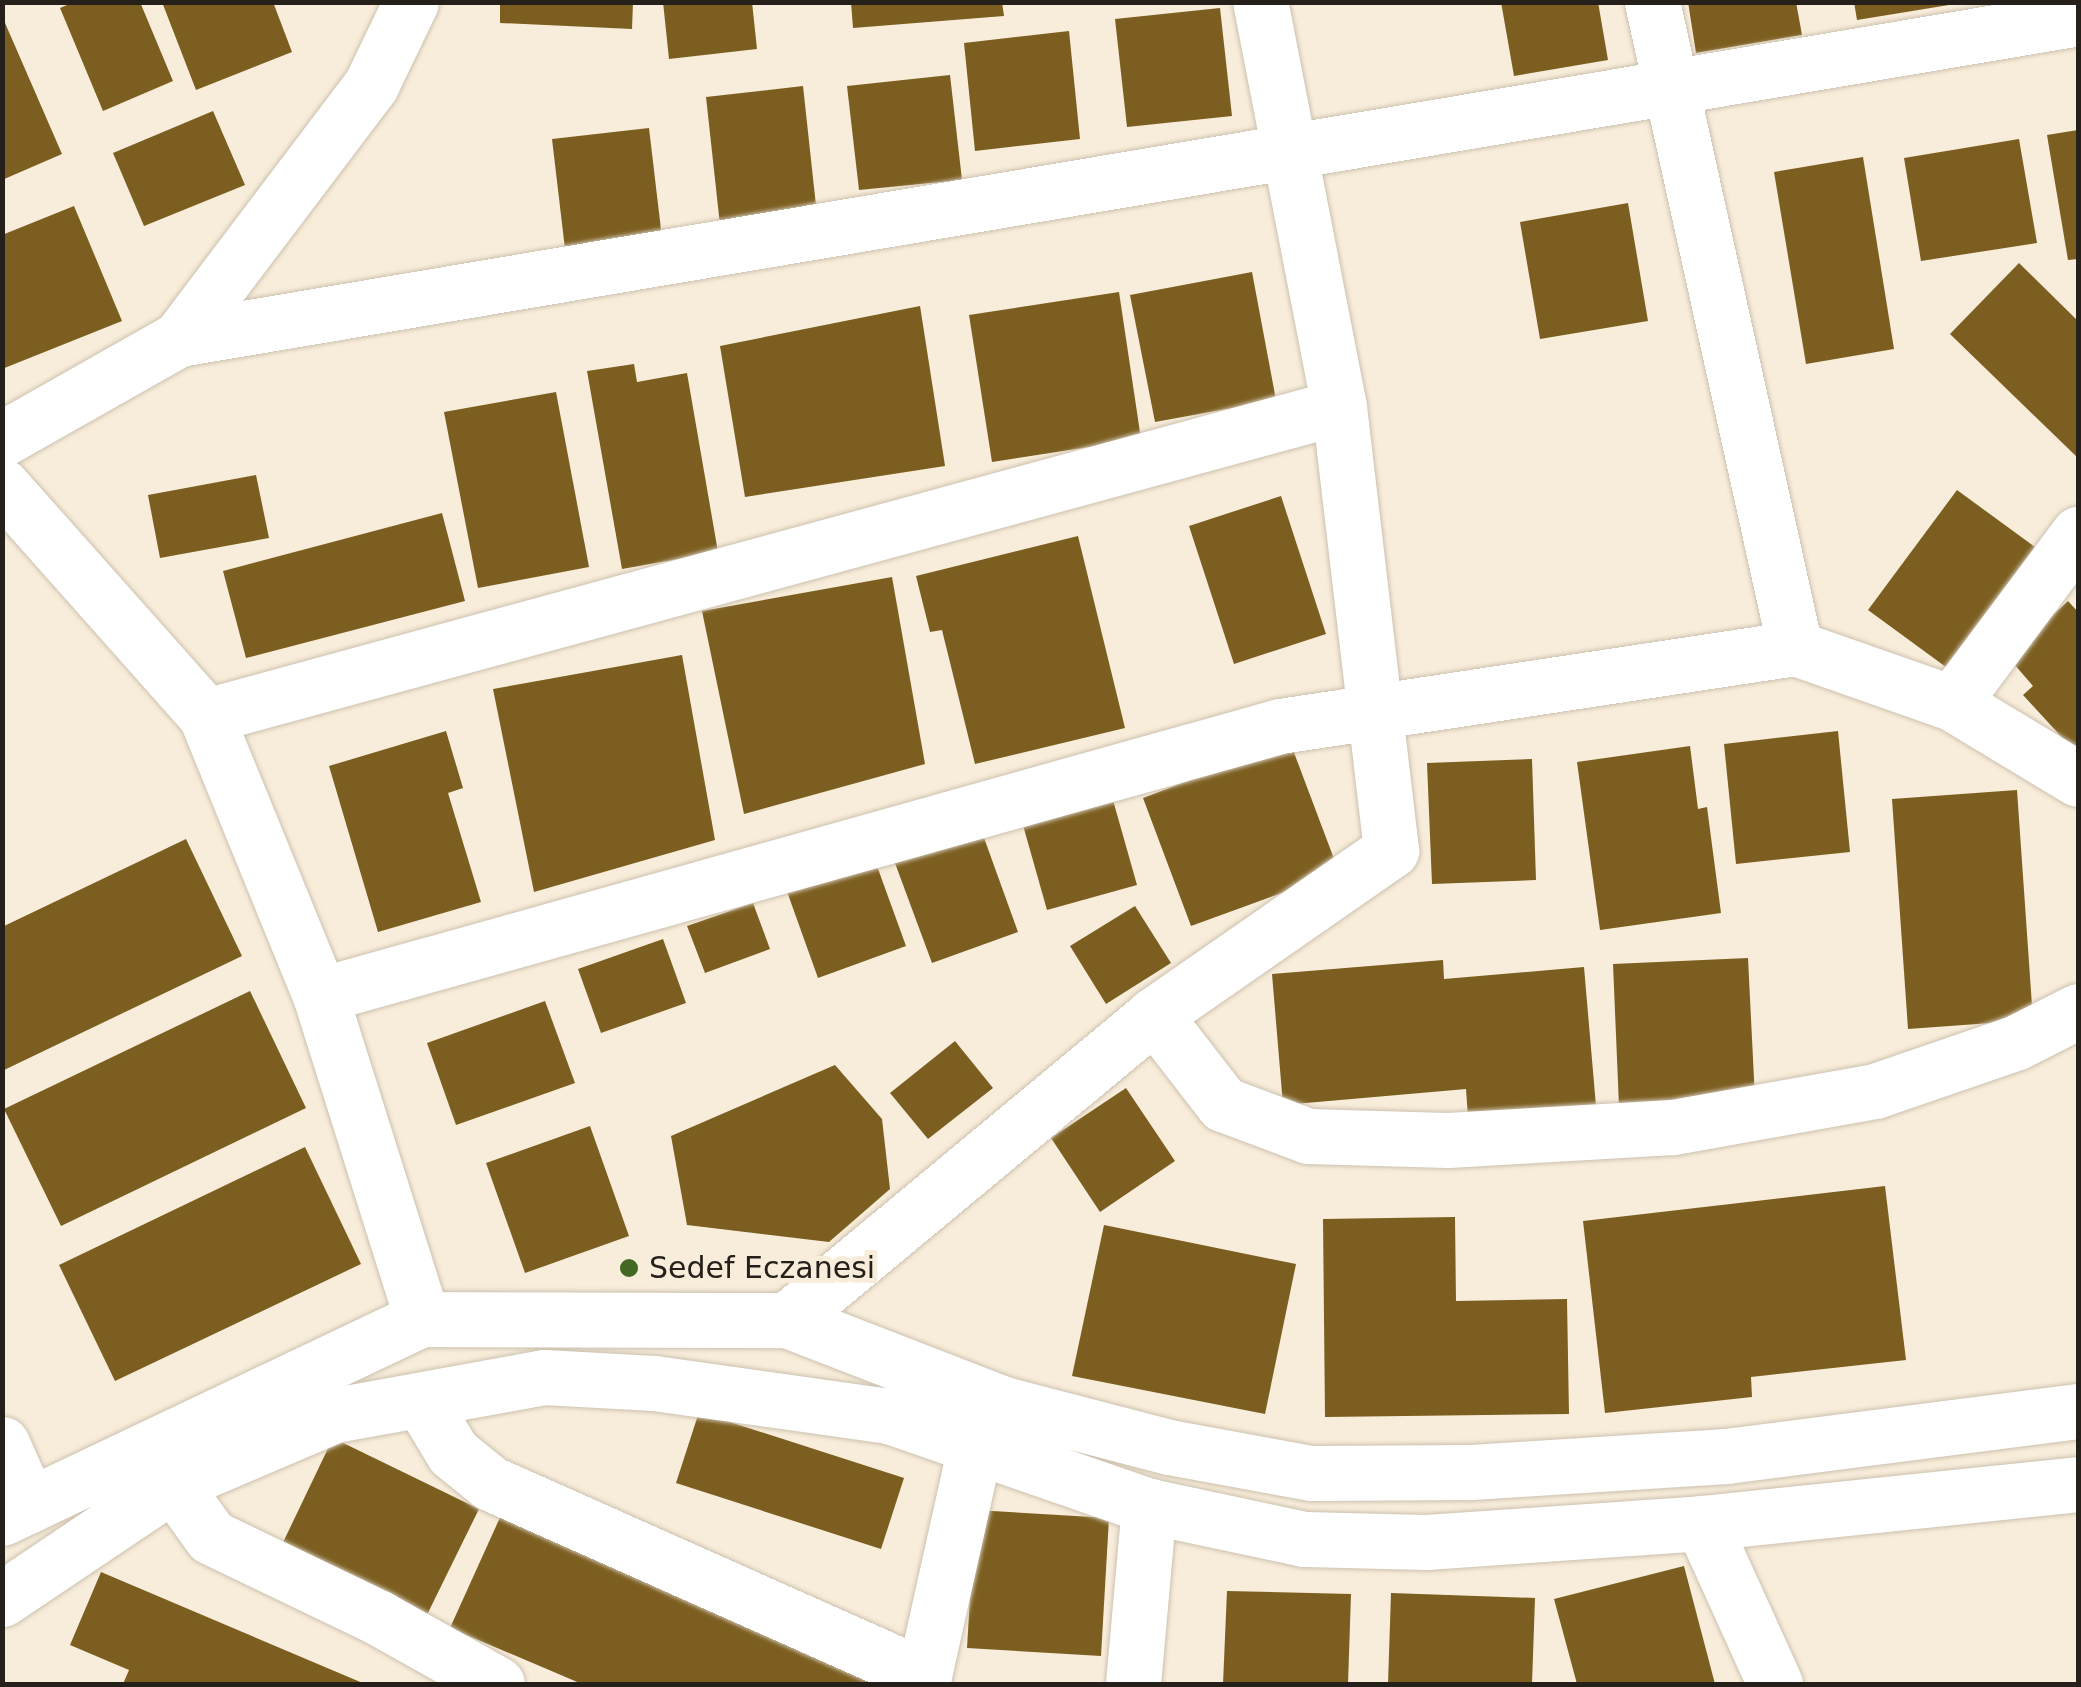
<!DOCTYPE html>
<style>
body{margin:0}
#map{position:relative;width:2081px;height:1687px;overflow:hidden;background:#f8edda;font-family:"DejaVu Sans",sans-serif}
div>[style]{position:absolute}
.building>*{inset:0;background:#7c5e20}
.roads{filter:drop-shadow(0 0 2px #ccc1af) drop-shadow(0 0 2px #ccc1af)}
.minor>*{height:55px;margin:-27.5px;padding:0 27.5px;transform-origin:27.5px;border-radius:27.5px;background:#fff}
.dots>*{width:28px;height:28px;translate:-50% -50%;box-sizing:border-box;border:5px solid #f8edda;border-radius:50%}
span{translate:-50% -50%;white-space:nowrap;text-align:center;line-height:1.15;-webkit-text-stroke:10px #f8edda;paint-order:stroke}
.poi-label{font-size:30px;color:#25211a}
.left{translate:0 -50%;text-align:left}
.frame{position:absolute;inset:0;border:5px solid #25211a;pointer-events:none}
</style>
<div id="map">
<div class="building">
<div style="clip-path:polygon(74px 2px,140px 2px,173px 81px,103px 111px,60px 8px)"></div>
<div style="clip-path:polygon(162px 2px,273px 2px,292px 52px,196px 90px)"></div>
<div style="clip-path:polygon(500px 2px,633px 2px,632px 29px,500px 23px)"></div>
<div style="clip-path:polygon(663px 2px,752px 2px,757px 49px,669px 59px)"></div>
<div style="clip-path:polygon(851px 2px,1002px 2px,1004px 16px,853px 28px)"></div>
<div style="clip-path:polygon(1501px 2px,1598px 2px,1608px 60px,1514px 76px)"></div>
<div style="clip-path:polygon(1688px 2px,1796px 2px,1802px 35px,1696px 53px)"></div>
<div style="clip-path:polygon(1854px 2px,1949px 2px,1949px 5px,1857px 20px)"></div>
<div style="clip-path:polygon(1220px 8px,1232px 116px,1127px 127px,1115px 19px)"></div>
<div style="clip-path:polygon(2px 16px,62px 154px,2px 180px)"></div>
<div style="clip-path:polygon(1069px 31px,1080px 139px,975px 151px,964px 43px)"></div>
<div style="clip-path:polygon(950px 75px,962px 180px,859px 190px,847px 86px)"></div>
<div style="clip-path:polygon(803px 86px,817px 215px,720px 225px,706px 97px)"></div>
<div style="clip-path:polygon(213px 111px,245px 185px,144px 226px,113px 153px)"></div>
<div style="clip-path:polygon(649px 128px,662px 238px,565px 249px,552px 139px)"></div>
<div style="clip-path:polygon(2078px 130px,2078px 259px,2068px 260px,2047px 135px)"></div>
<div style="clip-path:polygon(2019px 139px,2037px 243px,1921px 261px,1904px 158px)"></div>
<div style="clip-path:polygon(1863px 157px,1894px 349px,1806px 364px,1774px 172px)"></div>
<div style="clip-path:polygon(1628px 203px,1648px 321px,1540px 339px,1520px 222px)"></div>
<div style="clip-path:polygon(74px 206px,122px 321px,2px 369px,2px 235px)"></div>
<div style="clip-path:polygon(2019px 263px,2078px 321px,2078px 458px,1950px 334px)"></div>
<div style="clip-path:polygon(1252px 272px,1276px 400px,1155px 422px,1130px 295px)"></div>
<div style="clip-path:polygon(1119px 292px,1141px 439px,992px 462px,969px 315px)"></div>
<div style="clip-path:polygon(920px 306px,945px 466px,745px 497px,720px 346px)"></div>
<div style="clip-path:polygon(634px 364px,637px 382px,687px 373px,718px 552px,622px 569px,587px 371px)"></div>
<div style="clip-path:polygon(556px 392px,589px 567px,478px 588px,444px 412px)"></div>
<div style="clip-path:polygon(256px 475px,269px 538px,160px 558px,148px 495px)"></div>
<div style="clip-path:polygon(1957px 490px,2039px 550px,1950px 670px,1868px 610px)"></div>
<div style="clip-path:polygon(1281px 496px,1326px 634px,1234px 664px,1189px 526px)"></div>
<div style="clip-path:polygon(442px 513px,465px 601px,246px 658px,223px 571px)"></div>
<div style="clip-path:polygon(1078px 536px,1125px 728px,975px 764px,942px 630px,930px 632px,916px 576px)"></div>
<div style="clip-path:polygon(892px 577px,925px 764px,744px 814px,702px 611px)"></div>
<div style="clip-path:polygon(2068px 601px,2078px 612px,2078px 755px,2023px 695px,2033px 686px,2008px 657px)"></div>
<div style="clip-path:polygon(682px 655px,715px 840px,534px 892px,493px 689px)"></div>
<div style="clip-path:polygon(446px 731px,463px 788px,448px 793px,481px 902px,378px 932px,329px 766px)"></div>
<div style="clip-path:polygon(1838px 731px,1850px 852px,1736px 864px,1724px 744px)"></div>
<div style="clip-path:polygon(1290px 742px,1339px 872px,1191px 926px,1143px 798px)"></div>
<div style="clip-path:polygon(1690px 746px,1698px 809px,1707px 807px,1721px 913px,1600px 930px,1577px 762px)"></div>
<div style="clip-path:polygon(1532px 759px,1536px 880px,1432px 884px,1427px 763px)"></div>
<div style="clip-path:polygon(1107px 779px,1137px 885px,1047px 910px,1017px 804px)"></div>
<div style="clip-path:polygon(2017px 790px,2033px 1020px,1908px 1029px,1892px 799px)"></div>
<div style="clip-path:polygon(979px 824px,1018px 932px,932px 963px,892px 855px)"></div>
<div style="clip-path:polygon(186px 839px,242px 956px,2px 1071px,2px 927px)"></div>
<div style="clip-path:polygon(873px 855px,906px 946px,818px 978px,785px 886px)"></div>
<div style="clip-path:polygon(753px 903px,770px 949px,705px 973px,687px 926px)"></div>
<div style="clip-path:polygon(1135px 906px,1171px 963px,1106px 1004px,1070px 946px)"></div>
<div style="clip-path:polygon(663px 939px,686px 1003px,601px 1033px,578px 969px)"></div>
<div style="clip-path:polygon(1748px 958px,1755px 1099px,1619px 1106px,1613px 964px)"></div>
<div style="clip-path:polygon(1443px 960px,1444px 979px,1584px 967px,1596px 1106px,1468px 1117px,1466px 1089px,1283px 1105px,1272px 974px)"></div>
<div style="clip-path:polygon(250px 991px,306px 1108px,61px 1226px,4px 1109px)"></div>
<div style="clip-path:polygon(545px 1001px,575px 1083px,456px 1125px,427px 1043px)"></div>
<div style="clip-path:polygon(955px 1041px,993px 1088px,928px 1139px,890px 1093px)"></div>
<div style="clip-path:polygon(835px 1065px,882px 1119px,890px 1189px,829px 1242px,687px 1225px,671px 1136px)"></div>
<div style="clip-path:polygon(1126px 1088px,1175px 1161px,1100px 1212px,1051px 1138px)"></div>
<div style="clip-path:polygon(590px 1126px,629px 1236px,525px 1273px,486px 1163px)"></div>
<div style="clip-path:polygon(305px 1147px,361px 1264px,115px 1381px,59px 1265px)"></div>
<div style="clip-path:polygon(1885px 1186px,1906px 1360px,1751px 1377px,1752px 1397px,1605px 1413px,1583px 1221px)"></div>
<div style="clip-path:polygon(1455px 1217px,1456px 1301px,1567px 1299px,1569px 1414px,1325px 1417px,1323px 1219px)"></div>
<div style="clip-path:polygon(1104px 1225px,1296px 1264px,1265px 1414px,1072px 1376px)"></div>
<div style="clip-path:polygon(699px 1412px,904px 1478px,881px 1549px,676px 1483px)"></div>
<div style="clip-path:polygon(333px 1438px,479px 1509px,422px 1625px,277px 1555px)"></div>
<div style="clip-path:polygon(507px 1502px,879px 1684px,582px 1684px,450px 1628px)"></div>
<div style="clip-path:polygon(975px 1510px,1109px 1518px,1101px 1656px,967px 1648px)"></div>
<div style="clip-path:polygon(1684px 1566px,1715px 1684px,1577px 1684px,1554px 1599px)"></div>
<div style="clip-path:polygon(101px 1572px,365px 1684px,123px 1684px,129px 1670px,70px 1645px)"></div>
<div style="clip-path:polygon(1227px 1591px,1351px 1594px,1348px 1684px,1223px 1684px)"></div>
<div style="clip-path:polygon(1391px 1593px,1535px 1598px,1532px 1684px,1388px 1684px)"></div>
</div>
<div class="roads">
<div class="minor">
<div style="left:1652px;top:2px;width:662px;rotate:77.52deg"></div>
<div style="left:1795px;top:648px;width:166px;rotate:19.3deg"></div>
<div style="left:1952px;top:703px;width:147px;rotate:31.1deg"></div>
<div style="left:179px;top:339px;width:1926px;rotate:-9.59deg"></div>
<div style="left:2px;top:439px;width:203px;rotate:-29.5deg"></div>
<div style="left:179px;top:339px;width:318px;rotate:-52.9deg"></div>
<div style="left:371px;top:85px;width:92px;rotate:-64.3deg"></div>
<div style="left:2px;top:486px;width:307px;rotate:48.4deg"></div>
<div style="left:206px;top:716px;width:301px;rotate:67.8deg"></div>
<div style="left:320px;top:995px;width:340px;rotate:72.5deg"></div>
<div style="left:1952px;top:703px;width:211px;rotate:-53.3deg"></div>
<div style="left:206px;top:716px;width:1174px;rotate:-15.26deg"></div>
<div style="left:320px;top:995px;width:997px;rotate:-15.65deg"></div>
<div style="left:1280px;top:726px;width:521px;rotate:-8.61deg"></div>
<div style="left:1154px;top:1015px;width:113px;rotate:52.2deg"></div>
<div style="left:1223px;top:1104px;width:91px;rotate:20.6deg"></div>
<div style="left:1308px;top:1136px;width:140px;rotate:1.6deg"></div>
<div style="left:1448px;top:1140px;width:225px;rotate:-3.3deg"></div>
<div style="left:1673px;top:1127px;width:205px;rotate:-10.1deg"></div>
<div style="left:1875px;top:1091px;width:150px;rotate:-19deg"></div>
<div style="left:2017px;top:1042px;width:68px;rotate:-26.9deg"></div>
<div style="left:787px;top:1320px;width:477px;rotate:-39.7deg"></div>
<div style="left:1154px;top:1015px;width:289px;rotate:-34.8deg"></div>
<div style="left:1391px;top:850px;width:446px;rotate:-96.7deg"></div>
<div style="left:1339px;top:407px;width:413px;rotate:-101deg"></div>
<div style="left:421px;top:1400px;width:62px;rotate:58.9deg"></div>
<div style="left:453px;top:1453px;width:48px;rotate:39deg"></div>
<div style="left:490px;top:1483px;width:475px;rotate:24deg"></div>
<div style="left:2px;top:1444px;width:67px;rotate:66.1deg"></div>
<div style="left:173px;top:1484px;width:65px;rotate:54.4deg"></div>
<div style="left:211px;top:1537px;width:187px;rotate:25.7deg"></div>
<div style="left:379px;top:1618px;width:135px;rotate:29.2deg"></div>
<div style="left:2px;top:1518px;width:465px;rotate:-25.4deg"></div>
<div style="left:422px;top:1319px;width:365px;rotate:0.2deg"></div>
<div style="left:787px;top:1320px;width:233px;rotate:21.2deg"></div>
<div style="left:1004px;top:1404px;width:171px;rotate:14.6deg"></div>
<div style="left:1169px;top:1447px;width:144px;rotate:10.4deg"></div>
<div style="left:1311px;top:1473px;width:160px;rotate:-0.4deg"></div>
<div style="left:1471px;top:1472px;width:256px;rotate:-3.6deg"></div>
<div style="left:1726px;top:1456px;width:355px;rotate:-7.3deg"></div>
<div style="left:1702px;top:1523px;width:177px;rotate:65.6deg"></div>
<div style="left:2px;top:1599px;width:206px;rotate:-33.9deg"></div>
<div style="left:173px;top:1484px;width:176px;rotate:-23.1deg"></div>
<div style="left:335px;top:1415px;width:212px;rotate:-10.3deg"></div>
<div style="left:544px;top:1377px;width:110px;rotate:3.1deg"></div>
<div style="left:654px;top:1383px;width:237px;rotate:8deg"></div>
<div style="left:889px;top:1416px;width:275px;rotate:19.1deg"></div>
<div style="left:1149px;top:1506px;width:158px;rotate:12deg"></div>
<div style="left:1304px;top:1539px;width:122px;rotate:1.4deg"></div>
<div style="left:1426px;top:1542px;width:277px;rotate:-3.9deg"></div>
<div style="left:1702px;top:1523px;width:378px;rotate:-5.9deg"></div>
<div style="left:922px;top:1684px;width:244px;rotate:-77.4deg"></div>
<div style="left:1133px;top:1684px;width:179px;rotate:-84.9deg"></div>
</div>
</div>
<div class="dots">
<div style="left:629px;top:1268px;background:#446922"></div>
</div>
<div class="poi-label">
<span class="left" style="left:649px;top:1268px">Sedef Eczanesi</span>
</div>
<div class="frame"></div>
</div>
